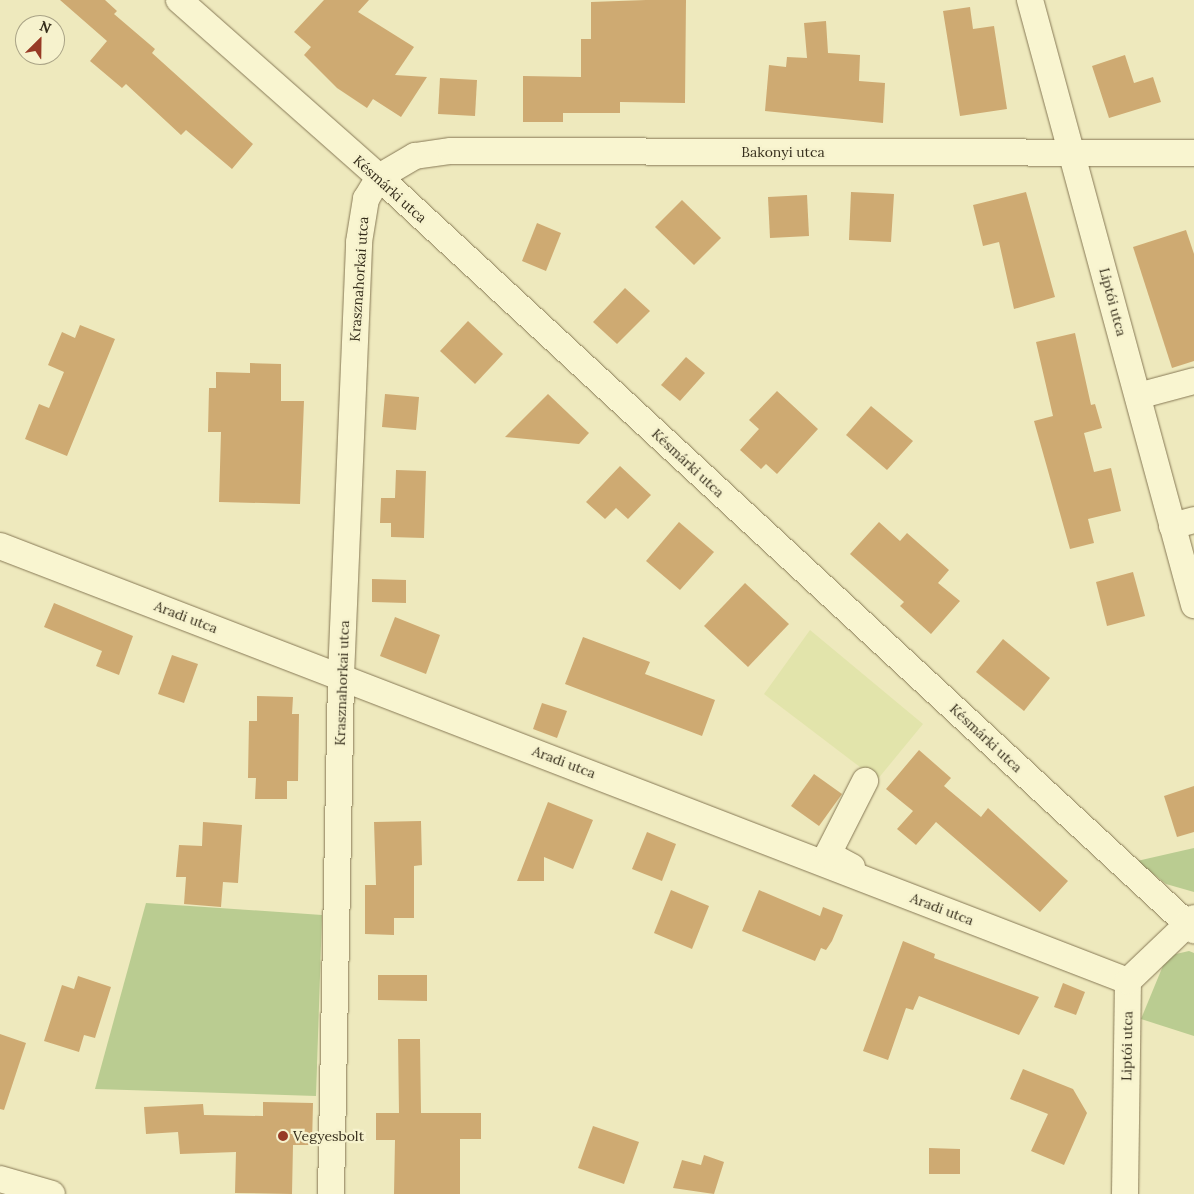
<!DOCTYPE html>
<meta charset="utf-8">
<style>
body{margin:0}
#map{position:relative;width:1194px;height:1194px;overflow:hidden;background:#eee9bd;font-family:Lora,serif}
div>[style]{position:absolute}
.farmland>*{inset:0;background:#e2e4ab}
.green>*{inset:0;background:#bacc91}
.building>*{inset:0;background:#ceaa72}
.roads{filter:drop-shadow(0 0 1px #877956) drop-shadow(0 0 1px #877956)}
.minor>*{height:26px;margin:-13px;padding:0 13px;transform-origin:13px;border-radius:13px;background:#f9f5d0}
.dots>*{width:14px;height:14px;translate:-50% -50%;box-sizing:border-box;border:2px solid #f6f2cd;border-radius:50%}
span{translate:-50% -50%;white-space:nowrap;text-align:center;line-height:1.15;-webkit-text-stroke:4.5px #f6f2cd;paint-order:stroke}
.street-label{font-size:14px;color:#352d1b}
.poi-label{font-size:14px;color:#352d1b}
.left{translate:0 -50%;text-align:left}
.north{position:absolute;left:15px;top:15px;width:50px;height:50px;box-sizing:border-box;background:#f6f2cd;border:1px solid #a9a386;border-radius:50%;rotate:23deg;font-size:14px;font-weight:700;line-height:20px;text-align:center;color:#352d1b}
.north::after{content:'';display:block;margin:auto;width:18px;height:22px;background:#973a25;clip-path:polygon(50% 0,100% 100%,50% 72%,0 100%)}
</style>
<div id="map">
<div class="farmland">
<div style="clip-path:polygon(810px 630px,923px 724px,877px 780px,764px 694px)"></div>
</div>
<div class="green">
<div style="clip-path:polygon(1194px 848px,1194px 892px,1166px 884px,1137px 861px)"></div>
<div style="clip-path:polygon(146px 903px,322px 915px,316px 1096px,95px 1089px)"></div>
<div style="clip-path:polygon(1189px 951px,1194px 953px,1194px 1036px,1141px 1019px,1167px 956px)"></div>
</div>
<div class="building">
<div style="clip-path:polygon(60px 0,105px 0,117px 11px,114px 14px,155px 49px,152px 53px,253px 144px,232px 169px,186px 130px,181px 135px,126px 84px,122px 88px,90px 61px,107px 41px)"></div>
<div style="clip-path:polygon(324px 0,369px 0,358px 12px,414px 47px,395px 75px,427px 77px,401px 117px,373px 99px,367px 108px,337px 88px,304px 55px,311px 47px,294px 32px)"></div>
<div style="clip-path:polygon(646px 0,686px 0,685px 103px,620px 102px,620px 113px,563px 113px,563px 122px,523px 122px,523px 76px,581px 77px,581px 39px,591px 39px,591px 2px)"></div>
<div style="clip-path:polygon(970px 7px,973px 29px,994px 26px,1007px 109px,960px 116px,943px 11px)"></div>
<div style="clip-path:polygon(826px 21px,828px 53px,860px 55px,859px 81px,885px 83px,883px 123px,765px 111px,769px 65px,786px 67px,787px 57px,807px 58px,804px 23px)"></div>
<div style="clip-path:polygon(1125px 55px,1134px 83px,1153px 77px,1161px 102px,1109px 118px,1092px 66px)"></div>
<div style="clip-path:polygon(440px 78px,477px 80px,475px 116px,438px 114px)"></div>
<div style="clip-path:polygon(851px 192px,894px 194px,891px 242px,849px 240px)"></div>
<div style="clip-path:polygon(1026px 192px,1055px 297px,1014px 309px,999px 242px,983px 246px,973px 205px)"></div>
<div style="clip-path:polygon(807px 195px,809px 236px,770px 238px,768px 197px)"></div>
<div style="clip-path:polygon(682px 200px,721px 238px,694px 265px,655px 227px)"></div>
<div style="clip-path:polygon(537px 223px,561px 233px,546px 271px,522px 261px)"></div>
<div style="clip-path:polygon(1186px 230px,1194px 254px,1194px 361px,1172px 368px,1133px 247px)"></div>
<div style="clip-path:polygon(625px 288px,650px 311px,617px 344px,593px 322px)"></div>
<div style="clip-path:polygon(468px 321px,503px 354px,475px 384px,440px 351px)"></div>
<div style="clip-path:polygon(80px 325px,115px 339px,67px 456px,25px 439px,39px 404px,49px 408px,64px 372px,48px 365px,62px 332px,75px 338px)"></div>
<div style="clip-path:polygon(1075px 333px,1091px 405px,1095px 404px,1102px 428px,1084px 433px,1094px 472px,1111px 468px,1121px 511px,1088px 519px,1094px 543px,1070px 549px,1034px 421px,1053px 416px,1036px 342px)"></div>
<div style="clip-path:polygon(686px 357px,705px 373px,680px 401px,661px 385px)"></div>
<div style="clip-path:polygon(250px 363px,281px 364px,281px 401px,304px 401px,300px 504px,219px 502px,221px 432px,208px 432px,209px 388px,216px 388px,216px 372px,250px 373px)"></div>
<div style="clip-path:polygon(777px 391px,818px 429px,777px 474px,766px 464px,761px 469px,740px 450px,759px 429px,749px 420px)"></div>
<div style="clip-path:polygon(385px 394px,419px 397px,416px 430px,382px 427px)"></div>
<div style="clip-path:polygon(548px 394px,589px 433px,579px 444px,505px 437px)"></div>
<div style="clip-path:polygon(871px 406px,913px 441px,887px 470px,846px 435px)"></div>
<div style="clip-path:polygon(620px 466px,651px 495px,628px 519px,616px 508px,605px 519px,586px 502px)"></div>
<div style="clip-path:polygon(396px 470px,426px 471px,424px 538px,391px 537px,391px 523px,380px 523px,381px 498px,395px 498px)"></div>
<div style="clip-path:polygon(679px 522px,714px 552px,680px 590px,646px 561px)"></div>
<div style="clip-path:polygon(879px 522px,900px 541px,907px 533px,949px 570px,938px 583px,960px 601px,931px 634px,900px 606px,904px 602px,850px 554px)"></div>
<div style="clip-path:polygon(1133px 572px,1145px 616px,1107px 626px,1096px 582px)"></div>
<div style="clip-path:polygon(372px 579px,406px 580px,406px 603px,372px 602px)"></div>
<div style="clip-path:polygon(745px 583px,789px 624px,748px 667px,704px 626px)"></div>
<div style="clip-path:polygon(54px 603px,133px 636px,119px 675px,96px 666px,102px 651px,44px 627px)"></div>
<div style="clip-path:polygon(395px 617px,440px 635px,426px 674px,380px 656px)"></div>
<div style="clip-path:polygon(583px 637px,650px 662px,645px 674px,715px 700px,702px 736px,565px 684px)"></div>
<div style="clip-path:polygon(1003px 639px,1050px 678px,1024px 711px,976px 672px)"></div>
<div style="clip-path:polygon(172px 655px,198px 664px,184px 703px,158px 694px)"></div>
<div style="clip-path:polygon(257px 696px,293px 697px,292px 714px,299px 714px,298px 781px,287px 781px,287px 799px,255px 799px,256px 778px,248px 778px,249px 721px,257px 721px)"></div>
<div style="clip-path:polygon(542px 703px,567px 711px,557px 738px,533px 729px)"></div>
<div style="clip-path:polygon(919px 750px,951px 778px,944px 786px,981px 817px,988px 808px,1068px 881px,1040px 912px,936px 822px,916px 845px,897px 829px,913px 811px,886px 789px)"></div>
<div style="clip-path:polygon(814px 774px,842px 794px,819px 826px,791px 806px)"></div>
<div style="clip-path:polygon(1194px 786px,1194px 832px,1177px 837px,1164px 796px)"></div>
<div style="clip-path:polygon(548px 802px,593px 820px,573px 869px,544px 857px,544px 881px,517px 881px)"></div>
<div style="clip-path:polygon(421px 821px,422px 865px,414px 866px,414px 918px,394px 918px,394px 935px,365px 934px,365px 885px,376px 885px,374px 822px)"></div>
<div style="clip-path:polygon(203px 822px,242px 825px,238px 883px,223px 882px,221px 907px,184px 904px,186px 877px,176px 877px,179px 845px,202px 846px)"></div>
<div style="clip-path:polygon(647px 832px,676px 844px,662px 881px,632px 869px)"></div>
<div style="clip-path:polygon(671px 890px,709px 906px,692px 949px,654px 933px)"></div>
<div style="clip-path:polygon(759px 890px,820px 916px,823px 907px,843px 915px,832px 941px,826px 950px,821px 948px,815px 961px,742px 931px)"></div>
<div style="clip-path:polygon(903px 941px,935px 954px,934px 958px,1039px 997px,1019px 1035px,919px 996px,913px 1010px,906px 1008px,888px 1060px,863px 1051px)"></div>
<div style="clip-path:polygon(378px 975px,427px 975px,427px 1001px,378px 1000px)"></div>
<div style="clip-path:polygon(78px 976px,111px 987px,95px 1038px,84px 1035px,79px 1052px,44px 1041px,62px 985px,74px 989px)"></div>
<div style="clip-path:polygon(1063px 983px,1085px 992px,1076px 1015px,1054px 1007px)"></div>
<div style="clip-path:polygon(0 1034px,26px 1043px,4px 1110px,0 1109px)"></div>
<div style="clip-path:polygon(398px 1039px,420px 1039px,421px 1113px,481px 1113px,481px 1139px,460px 1139px,460px 1194px,394px 1194px,395px 1140px,376px 1140px,376px 1113px,399px 1113px)"></div>
<div style="clip-path:polygon(1023px 1069px,1073px 1089px,1087px 1113px,1064px 1165px,1031px 1151px,1048px 1114px,1010px 1099px)"></div>
<div style="clip-path:polygon(263px 1102px,313px 1103px,312px 1145px,293px 1145px,292px 1194px,235px 1193px,236px 1152px,180px 1154px,178px 1132px,146px 1134px,144px 1107px,203px 1104px,204px 1115px,263px 1116px)"></div>
<div style="clip-path:polygon(593px 1126px,639px 1142px,624px 1184px,578px 1168px)"></div>
<div style="clip-path:polygon(929px 1148px,960px 1149px,960px 1174px,929px 1174px)"></div>
<div style="clip-path:polygon(704px 1155px,724px 1162px,714px 1194px,673px 1188px,682px 1160px,701px 1165px)"></div>
</div>
<div class="roads">
<div class="minor">
<div style="left:179px;top:0;width:267px;rotate:41.5deg"></div>
<div style="left:379px;top:177px;width:1110px;rotate:42.74deg"></div>
<div style="left:1030px;top:0;width:627px;rotate:74.83deg"></div>
<div style="left:1138px;top:396px;width:58px;rotate:-15deg"></div>
<div style="left:1172px;top:526px;width:23px;rotate:-15deg"></div>
<div style="left:0;top:546px;width:1209px;rotate:21.09deg"></div>
<div style="left:852px;top:867px;width:27px;rotate:-152deg"></div>
<div style="left:828px;top:854px;width:82px;rotate:-63.1deg"></div>
<div style="left:0;top:1179px;width:54px;rotate:16.1deg"></div>
<div style="left:331px;top:1194px;width:518px;rotate:-88.89deg"></div>
<div style="left:341px;top:676px;width:434px;rotate:-87.6deg"></div>
<div style="left:359px;top:242px;width:44px;rotate:-80.8deg"></div>
<div style="left:366px;top:199px;width:26px;rotate:-59deg"></div>
<div style="left:379px;top:177px;width:42px;rotate:-30.3deg"></div>
<div style="left:415px;top:156px;width:36px;rotate:-8deg"></div>
<div style="left:451px;top:151px;width:743px;rotate:0.15deg"></div>
<div style="left:1125px;top:1194px;width:213px;rotate:-89.2deg"></div>
<div style="left:1128px;top:981px;width:91px;rotate:-43.7deg"></div>
</div>
</div>
<div class="dots">
<div style="left:283px;top:1136px;background:#973a25"></div>
</div>
<div class="street-label">
<span style="left:783px;top:152px">Bakonyi utca</span>
<span style="left:390px;top:189px;rotate:42deg">Késmárki utca</span>
<span style="left:359px;top:279px;rotate:-86deg">Krasznahorkai utca</span>
<span style="left:1113px;top:302px;rotate:75deg">Liptói utca</span>
<span style="left:688px;top:463px;rotate:43deg">Késmárki utca</span>
<span style="left:186px;top:617px;rotate:21deg">Aradi utca</span>
<span style="left:342px;top:683px;rotate:-88deg">Krasznahorkai utca</span>
<span style="left:986px;top:738px;rotate:43deg">Késmárki utca</span>
<span style="left:564px;top:762px;rotate:21deg">Aradi utca</span>
<span style="left:942px;top:909px;rotate:21deg">Aradi utca</span>
<span style="left:1127px;top:1046px;rotate:-89deg">Liptói utca</span>
</div>
<div class="poi-label">
<span class="left" style="left:293px;top:1136px">Vegyesbolt</span>
</div>
<div class="north">N</div>
</div>
